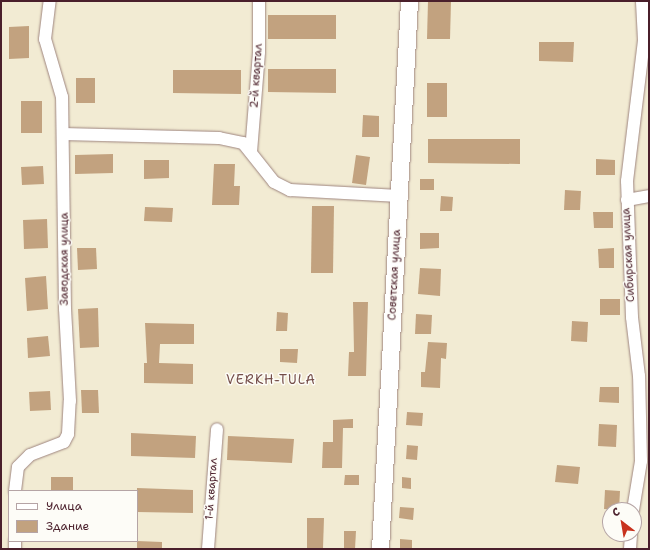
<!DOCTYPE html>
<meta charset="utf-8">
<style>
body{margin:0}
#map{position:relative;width:650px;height:550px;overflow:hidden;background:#f2ebd3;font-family:"Shantell Sans",sans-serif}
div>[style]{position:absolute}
.building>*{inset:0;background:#c2a27f}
.roads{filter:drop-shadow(0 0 1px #9e857f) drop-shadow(0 0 1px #9e857f)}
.minor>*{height:12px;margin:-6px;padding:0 6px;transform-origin:6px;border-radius:6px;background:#fff}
.secondary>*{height:17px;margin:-8.5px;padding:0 8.5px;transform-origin:8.5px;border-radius:8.5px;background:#fff}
span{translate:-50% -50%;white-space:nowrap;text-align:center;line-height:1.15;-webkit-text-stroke:3px #fdfcf7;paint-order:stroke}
.street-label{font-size:11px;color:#4a1f2b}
.quarter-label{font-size:13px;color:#744d48;letter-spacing:1px}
.frame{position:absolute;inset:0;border:2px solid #4a1f2b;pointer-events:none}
.legend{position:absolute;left:8px;top:490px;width:130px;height:52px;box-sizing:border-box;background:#fdfcf7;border:1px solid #b5a4a5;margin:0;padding:5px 7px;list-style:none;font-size:12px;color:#4a1f2b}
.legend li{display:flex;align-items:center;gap:8px;height:20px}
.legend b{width:20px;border:1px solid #b5a4a5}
.north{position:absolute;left:602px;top:502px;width:40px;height:40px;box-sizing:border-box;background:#fdfcf7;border:1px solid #b5a4a5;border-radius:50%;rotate:329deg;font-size:11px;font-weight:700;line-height:16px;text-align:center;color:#4a1f2b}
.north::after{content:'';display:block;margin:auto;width:14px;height:18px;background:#c8321e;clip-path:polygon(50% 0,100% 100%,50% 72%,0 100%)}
</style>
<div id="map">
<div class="building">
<div style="clip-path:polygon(428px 1px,451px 1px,450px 39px,427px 39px)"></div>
<div style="clip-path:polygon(268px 15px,336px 15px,336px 39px,268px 39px)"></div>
<div style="clip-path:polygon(29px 26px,29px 58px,9px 59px,9px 27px)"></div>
<div style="clip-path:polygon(539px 42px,574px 42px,573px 62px,539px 61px)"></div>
<div style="clip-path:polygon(268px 69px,336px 69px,336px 93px,268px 92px)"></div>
<div style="clip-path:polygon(173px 70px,241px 70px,241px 94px,173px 93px)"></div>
<div style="clip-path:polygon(76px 78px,95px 78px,95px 103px,76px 103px)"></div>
<div style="clip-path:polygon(427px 83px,447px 83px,447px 117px,427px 117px)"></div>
<div style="clip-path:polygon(21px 101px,42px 101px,42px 133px,21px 133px)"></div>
<div style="clip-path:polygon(363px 115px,379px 116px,379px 137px,362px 137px)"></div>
<div style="clip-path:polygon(428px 139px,520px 139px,520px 164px,428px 163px)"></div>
<div style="clip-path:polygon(113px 154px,113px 173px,75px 174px,75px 155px)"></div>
<div style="clip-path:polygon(356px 155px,370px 157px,366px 185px,352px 183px)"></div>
<div style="clip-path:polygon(596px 159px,615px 160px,615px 175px,596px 175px)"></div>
<div style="clip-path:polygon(144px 160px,169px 160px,169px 178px,144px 179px)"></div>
<div style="clip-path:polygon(214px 164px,235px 164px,234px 186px,240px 186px,239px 205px,212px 205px)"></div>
<div style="clip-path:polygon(43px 166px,44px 184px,22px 185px,21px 167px)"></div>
<div style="clip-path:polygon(420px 179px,434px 179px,434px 190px,420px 190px)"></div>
<div style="clip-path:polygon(565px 190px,581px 191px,580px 210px,564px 210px)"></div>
<div style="clip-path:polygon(441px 196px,453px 197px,452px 211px,440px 211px)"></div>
<div style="clip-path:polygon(312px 206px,334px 206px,333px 273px,311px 273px)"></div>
<div style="clip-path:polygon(145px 207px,173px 208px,172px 222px,144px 221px)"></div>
<div style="clip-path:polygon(593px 212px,613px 212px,613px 228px,594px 228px)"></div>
<div style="clip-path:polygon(47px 219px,48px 248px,24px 249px,23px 220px)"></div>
<div style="clip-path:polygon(420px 233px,439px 233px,439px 248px,420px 249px)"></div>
<div style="clip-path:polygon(77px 248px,96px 248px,97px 269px,78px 270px)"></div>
<div style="clip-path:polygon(614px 248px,614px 268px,599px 268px,598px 249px)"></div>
<div style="clip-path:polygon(420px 268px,441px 269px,440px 296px,418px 294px)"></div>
<div style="clip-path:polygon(46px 276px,48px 309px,27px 311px,25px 278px)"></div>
<div style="clip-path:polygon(600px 299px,620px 299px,620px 315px,600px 315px)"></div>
<div style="clip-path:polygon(353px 302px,368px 302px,366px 376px,348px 376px,349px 352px,354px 352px)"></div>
<div style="clip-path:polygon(98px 308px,99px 347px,80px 348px,78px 309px)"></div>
<div style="clip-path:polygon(277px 312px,288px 313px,287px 331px,276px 331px)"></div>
<div style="clip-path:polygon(416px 314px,432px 315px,431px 334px,415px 334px)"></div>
<div style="clip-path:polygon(572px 321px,588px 322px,587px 342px,571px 341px)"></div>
<div style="clip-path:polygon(145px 323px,194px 324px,194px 344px,160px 344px,159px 363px,193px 364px,193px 384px,144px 383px,144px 363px,147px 363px)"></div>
<div style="clip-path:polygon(48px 336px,50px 356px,28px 358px,27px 338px)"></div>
<div style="clip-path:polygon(428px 342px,447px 343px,446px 359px,441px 358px,440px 388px,421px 387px,421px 372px,425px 372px)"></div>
<div style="clip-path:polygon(280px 349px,298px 349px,297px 363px,280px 362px)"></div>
<div style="clip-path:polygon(600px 387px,619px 387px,619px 403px,599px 402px)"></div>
<div style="clip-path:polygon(81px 390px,98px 390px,99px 413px,82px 413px)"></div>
<div style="clip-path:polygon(50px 391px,51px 410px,30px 411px,29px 392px)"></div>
<div style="clip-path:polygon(407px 412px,423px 413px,422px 426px,406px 425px)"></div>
<div style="clip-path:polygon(353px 419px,353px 428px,343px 428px,342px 468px,322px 468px,323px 442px,333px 442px,333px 420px)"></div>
<div style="clip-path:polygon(599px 424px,617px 425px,616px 447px,598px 446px)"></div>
<div style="clip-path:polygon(131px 433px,196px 436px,195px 458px,131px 456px)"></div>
<div style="clip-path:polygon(228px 436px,294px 439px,292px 463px,227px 460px)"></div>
<div style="clip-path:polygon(407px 445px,418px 446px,417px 460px,406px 459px)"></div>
<div style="clip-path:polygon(557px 465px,580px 467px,578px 484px,555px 482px)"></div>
<div style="clip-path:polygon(345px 475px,359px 475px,359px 485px,344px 485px)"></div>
<div style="clip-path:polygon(51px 477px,73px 477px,73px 491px,51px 491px)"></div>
<div style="clip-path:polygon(402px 477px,411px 478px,411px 489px,402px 488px)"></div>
<div style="clip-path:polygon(137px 488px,193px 490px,193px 513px,137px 512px)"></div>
<div style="clip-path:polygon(605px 490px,620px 491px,619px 510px,604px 509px)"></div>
<div style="clip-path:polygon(400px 507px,414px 508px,413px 520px,399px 518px)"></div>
<div style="clip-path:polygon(307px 518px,324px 518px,323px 548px,307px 548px)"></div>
<div style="clip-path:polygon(344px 531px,356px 531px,355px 549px,344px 549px)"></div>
<div style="clip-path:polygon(400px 539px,412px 540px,412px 549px,400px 549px)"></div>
<div style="clip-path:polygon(137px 541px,162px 542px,162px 549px,137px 549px)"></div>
</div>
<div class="roads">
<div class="minor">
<div style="left:63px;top:134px;width:156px;rotate:1.5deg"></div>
<div style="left:219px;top:138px;width:25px;rotate:12deg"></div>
<div style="left:243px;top:143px;width:50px;rotate:51.5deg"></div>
<div style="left:274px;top:182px;width:18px;rotate:27deg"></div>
<div style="left:290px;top:190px;width:109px;rotate:3.2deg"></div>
<div style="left:251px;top:152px;width:100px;rotate:-85.4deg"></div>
<div style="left:259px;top:52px;width:51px;rotate:-90deg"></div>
<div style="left:627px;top:200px;width:22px;rotate:-10deg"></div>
<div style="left:15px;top:491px;width:24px;rotate:-83deg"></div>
<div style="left:18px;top:467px;width:17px;rotate:-45deg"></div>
<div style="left:30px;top:455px;width:36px;rotate:-21deg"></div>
<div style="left:64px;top:442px;width:9px;rotate:-63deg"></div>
<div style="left:68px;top:434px;width:33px;rotate:-87deg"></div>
<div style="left:70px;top:401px;width:92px;rotate:-93.1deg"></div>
<div style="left:65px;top:309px;width:212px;rotate:-90.8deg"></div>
<div style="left:62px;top:97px;width:60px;rotate:-106.3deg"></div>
<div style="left:45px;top:39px;width:38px;rotate:-83deg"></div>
<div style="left:633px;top:510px;width:50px;rotate:-80.7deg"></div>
<div style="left:641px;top:461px;width:85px;rotate:-91.3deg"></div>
<div style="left:639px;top:376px;width:59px;rotate:-96.8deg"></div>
<div style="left:632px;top:317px;width:136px;rotate:-92.1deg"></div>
<div style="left:627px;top:181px;width:142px;rotate:-83.1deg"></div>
<div style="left:644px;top:40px;width:39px;rotate:-93deg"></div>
<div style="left:15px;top:549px;width:8px;rotate:-90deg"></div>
<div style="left:208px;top:549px;width:120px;rotate:-85.7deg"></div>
<div style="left:630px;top:549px;width:15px;rotate:-86deg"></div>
</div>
<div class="secondary">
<div style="left:380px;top:549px;width:549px;rotate:-86.97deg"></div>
</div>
</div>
<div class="street-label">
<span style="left:257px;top:76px;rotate:-86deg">2-й квартал</span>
<span style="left:629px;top:255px;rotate:-93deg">Сибирская улица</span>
<span style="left:65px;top:259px;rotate:-90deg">Заводская улица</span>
<span style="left:395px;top:275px;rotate:-87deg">Советская улица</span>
<span style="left:212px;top:489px;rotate:-86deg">1-й квартал</span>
</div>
<div class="quarter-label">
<span style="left:271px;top:380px">VERKH-TULA</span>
</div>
<div class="frame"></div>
<ul class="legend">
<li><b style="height:5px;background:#fff"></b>Улица</li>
<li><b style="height:11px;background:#c2a27f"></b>Здание</li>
</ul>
<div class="north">С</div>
</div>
